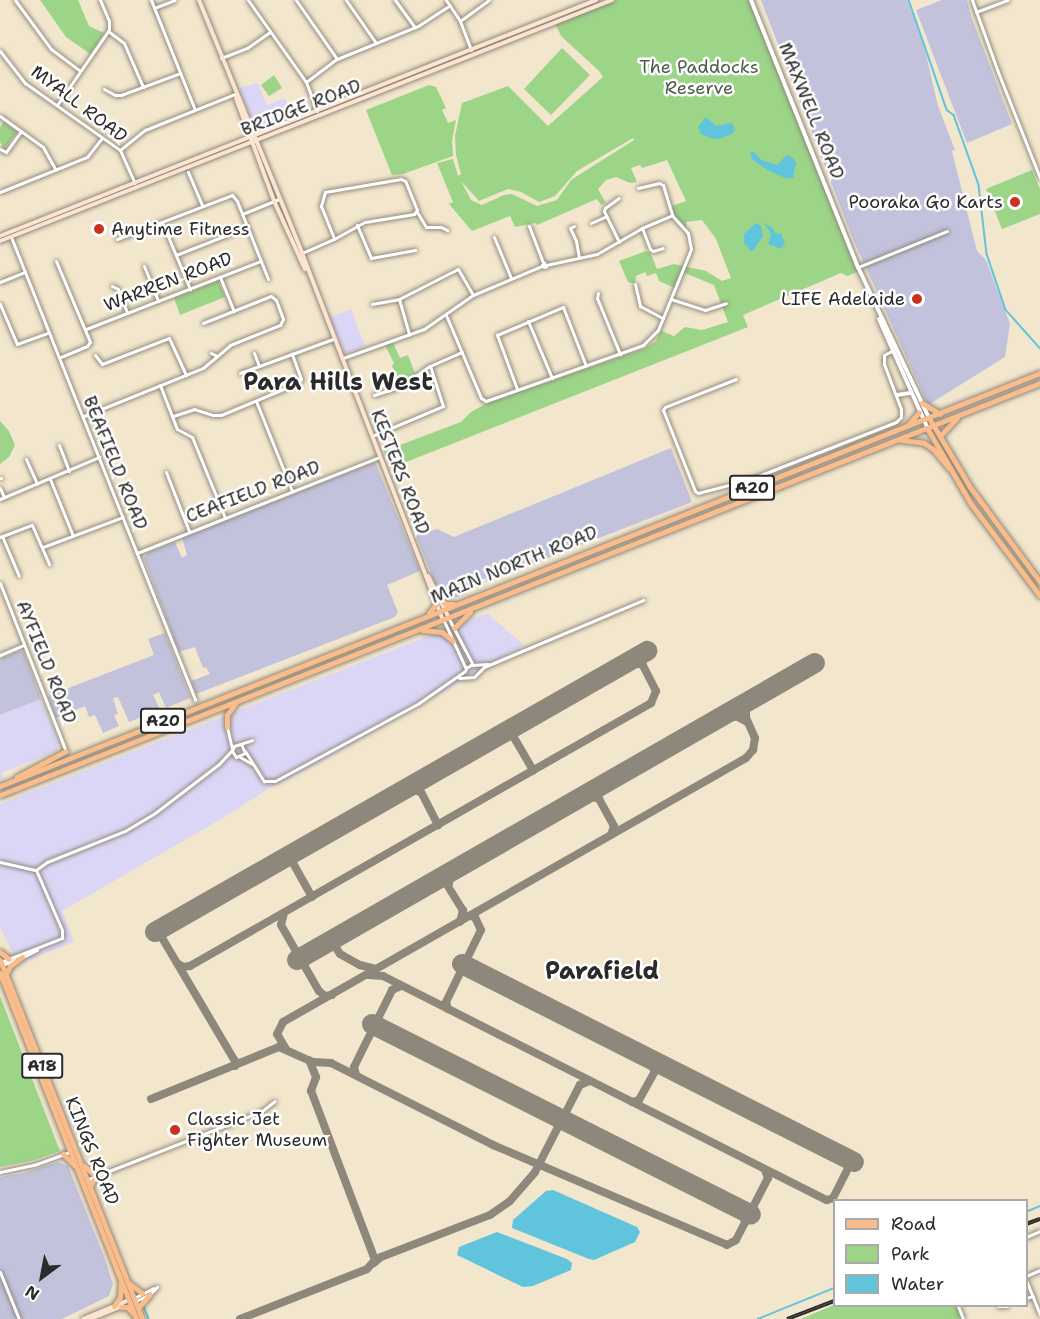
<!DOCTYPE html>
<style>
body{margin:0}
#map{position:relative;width:1040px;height:1319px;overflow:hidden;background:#f2e6cd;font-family:"Shantell Sans",sans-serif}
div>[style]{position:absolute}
.built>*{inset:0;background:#dcd6f6}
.industrial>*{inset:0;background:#c2c2dc}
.green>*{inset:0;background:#9cd588}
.water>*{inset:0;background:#5fc4dc}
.stream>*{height:1.5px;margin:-0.75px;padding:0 0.75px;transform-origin:0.75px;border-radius:0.75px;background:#5fc4dc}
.taxiway>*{height:8px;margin:-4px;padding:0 4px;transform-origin:4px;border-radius:4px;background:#8e887c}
.runway>*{height:20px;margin:-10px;padding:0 10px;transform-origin:10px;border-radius:10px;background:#8e887c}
.roads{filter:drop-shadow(0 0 2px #8e887c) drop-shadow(0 0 2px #8e887c)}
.minor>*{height:3px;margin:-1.5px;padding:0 1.5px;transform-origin:1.5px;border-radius:1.5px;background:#fff}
.tertiary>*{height:4px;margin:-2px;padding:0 2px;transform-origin:2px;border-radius:2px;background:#fff}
.secondary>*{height:4px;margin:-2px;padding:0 2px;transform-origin:2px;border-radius:2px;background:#fde4d0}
.primary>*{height:5px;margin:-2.5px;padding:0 2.5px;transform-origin:2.5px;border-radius:2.5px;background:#f9bc8a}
.trunk>*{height:5px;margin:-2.5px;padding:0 2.5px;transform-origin:2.5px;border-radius:2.5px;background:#f9bc8a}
.rail>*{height:4px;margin-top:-2px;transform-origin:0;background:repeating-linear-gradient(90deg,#fff 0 4.5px,#2b2b2b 0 9px);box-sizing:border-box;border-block:2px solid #2b2b2b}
.dots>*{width:16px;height:16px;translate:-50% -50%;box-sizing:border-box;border:3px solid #fff;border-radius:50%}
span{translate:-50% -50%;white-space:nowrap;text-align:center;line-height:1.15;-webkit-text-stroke:5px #fff;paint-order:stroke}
.shield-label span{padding:2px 4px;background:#fff;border:2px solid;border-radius:4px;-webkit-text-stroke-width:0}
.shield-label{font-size:16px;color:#2b2b2b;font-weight:700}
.park-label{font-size:18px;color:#4d5e47}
.street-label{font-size:18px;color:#2b2b2b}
.poi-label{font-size:18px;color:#2b2b2b}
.right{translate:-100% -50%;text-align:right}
.left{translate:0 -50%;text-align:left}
.district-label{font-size:24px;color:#2b2b2b;font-weight:700}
.legend{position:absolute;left:833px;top:1199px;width:195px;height:108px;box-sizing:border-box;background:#fff;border:2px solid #aaa;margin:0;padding:8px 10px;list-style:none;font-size:18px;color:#2b2b2b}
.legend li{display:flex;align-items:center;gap:12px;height:30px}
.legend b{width:30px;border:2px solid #aaa}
.north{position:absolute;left:12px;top:1247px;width:60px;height:60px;-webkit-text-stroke:4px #fff;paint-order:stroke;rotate:212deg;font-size:16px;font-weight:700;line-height:24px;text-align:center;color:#2b2b2b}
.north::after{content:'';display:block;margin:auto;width:21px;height:27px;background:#2b2b2b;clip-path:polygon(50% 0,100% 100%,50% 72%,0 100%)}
</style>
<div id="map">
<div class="built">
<div style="clip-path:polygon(258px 83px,267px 105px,285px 98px,293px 116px,257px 131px,239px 88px)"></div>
<div style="clip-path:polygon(351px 309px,365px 346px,347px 353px,344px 352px,330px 317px)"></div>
<div style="clip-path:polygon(487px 613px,524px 645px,316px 765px,268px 789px,223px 818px,62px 911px,74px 942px,18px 964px,0 927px,0 804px)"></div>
<div style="clip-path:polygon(41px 699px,59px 742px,57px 751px,1px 773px,4px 779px,0 780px,0 715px)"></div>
</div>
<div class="industrial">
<div style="clip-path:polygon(761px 0,907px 0,923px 42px,938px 106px,955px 150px,952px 151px,977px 251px,986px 260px,1010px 324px,1005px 357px,928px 405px,853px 239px)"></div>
<div style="clip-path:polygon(942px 0,967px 0,971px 16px,1012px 124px,967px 143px,916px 10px)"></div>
<div style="clip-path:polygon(671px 448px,692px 502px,467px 589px,468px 593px,447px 601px,441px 598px,416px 536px,437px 529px,454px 537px)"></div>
<div style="clip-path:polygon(375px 462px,420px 571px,387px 585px,398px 612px,395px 617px,196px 694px,191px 681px,210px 674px,206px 667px,203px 668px,195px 647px,179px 652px,144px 558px,147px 553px,175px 542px,182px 558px,187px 555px,182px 538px)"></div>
<div style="clip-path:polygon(165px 633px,190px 698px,166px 708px,159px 692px,153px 695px,160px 710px,129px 722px,118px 697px,113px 698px,118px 714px,114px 715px,119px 726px,103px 733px,95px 715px,89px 717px,85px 706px,56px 718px,48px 696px,154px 655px,148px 639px)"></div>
<div style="clip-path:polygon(20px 651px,24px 653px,41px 699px,0 715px,0 659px)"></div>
<div style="clip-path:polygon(58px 1162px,68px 1166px,105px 1259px,113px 1284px,109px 1296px,62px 1319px,0 1319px,0 1177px,24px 1173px)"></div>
</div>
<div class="green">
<div style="clip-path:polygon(40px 0,78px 0,89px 26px,104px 33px,90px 54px,66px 37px)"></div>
<div style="clip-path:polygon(evenodd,612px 0,752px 0,860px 271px,847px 276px,841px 273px,743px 315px,748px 327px,391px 468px,384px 451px,461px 422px,471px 412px,489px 402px,644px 349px,656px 341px,661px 331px,674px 336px,685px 327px,702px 330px,728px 322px,714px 285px,682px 272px,675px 288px,659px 281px,656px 273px,647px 276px,645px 272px,636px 276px,635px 284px,628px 282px,619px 261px,646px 251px,651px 254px,657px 269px,674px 264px,706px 271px,722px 281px,731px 278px,716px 239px,702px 220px,686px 222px,687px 231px,674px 214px,672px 206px,686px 201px,667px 160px,642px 168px,640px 165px,631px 168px,637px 182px,630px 183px,616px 177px,606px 180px,598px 189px,606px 203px,601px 205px,597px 199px,537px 225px,535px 223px,515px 227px,510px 216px,472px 231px,449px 204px,453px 202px,437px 163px,453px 159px,458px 176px,461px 174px,456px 155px,455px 136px,462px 103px,508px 86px,548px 126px,603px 77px,599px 71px,561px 36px,555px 23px,612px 0,633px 138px,634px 140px,571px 180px,557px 200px,537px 206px,512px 194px,504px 195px,482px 205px,471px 200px,461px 181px,479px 201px,508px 189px,521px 192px,539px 202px,555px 196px,577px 171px,633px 138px)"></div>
<div style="clip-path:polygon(562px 48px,590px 75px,551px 115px,524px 89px)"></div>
<div style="clip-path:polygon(274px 75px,282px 88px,269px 96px,261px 85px)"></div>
<div style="clip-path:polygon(429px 85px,436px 87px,446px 108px,442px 110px,448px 123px,456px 120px,452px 141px,453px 156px,403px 174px,392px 175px,366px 110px)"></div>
<div style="clip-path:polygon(4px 122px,17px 132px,4px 149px,0 142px,0 127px)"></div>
<div style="clip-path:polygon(1032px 170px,1040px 189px,1040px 214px,1002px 229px,986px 189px)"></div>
<div style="clip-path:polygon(218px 281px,225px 297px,180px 315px,174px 298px)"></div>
<div style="clip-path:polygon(392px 341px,400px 358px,408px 355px,416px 376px,401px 386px,392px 366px,394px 363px,384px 343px)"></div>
<div style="clip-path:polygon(0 421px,9px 431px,15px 445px,9px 457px,0 464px)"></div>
<div style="clip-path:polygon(0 996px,60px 1151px,31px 1161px,0 1167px)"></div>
<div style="clip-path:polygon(834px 1305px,958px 1306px,963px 1319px,801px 1319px)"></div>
</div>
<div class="water">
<div style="clip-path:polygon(706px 117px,716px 126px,732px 123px,735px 130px,732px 134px,719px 139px,710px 138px,701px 134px,698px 127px)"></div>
<div style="clip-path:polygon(750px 152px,754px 152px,761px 160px,777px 165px,787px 155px,793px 158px,796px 163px,793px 178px,785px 178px,767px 170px,752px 159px)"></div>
<div style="clip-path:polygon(756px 223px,761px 226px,763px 236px,752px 252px,744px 243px,744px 234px)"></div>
<div style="clip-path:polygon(764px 223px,774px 229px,774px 233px,781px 234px,785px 242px,781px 249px,768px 244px,771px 234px)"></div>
<div style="clip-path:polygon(553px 1190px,637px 1227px,640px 1232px,635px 1242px,594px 1260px,589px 1259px,512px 1228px,513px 1220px,546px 1191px)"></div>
<div style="clip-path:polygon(497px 1232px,567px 1259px,572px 1263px,571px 1270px,533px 1286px,523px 1287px,457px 1255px,459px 1247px)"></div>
</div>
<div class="stream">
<div style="left:909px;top:0;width:116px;rotate:70.9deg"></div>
<div style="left:947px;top:110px;width:9px;rotate:36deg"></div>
<div style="left:954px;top:115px;width:74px;rotate:70.3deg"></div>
<div style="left:979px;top:185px;width:69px;rotate:83.4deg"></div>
<div style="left:987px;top:254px;width:59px;rotate:71.3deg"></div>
<div style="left:1006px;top:310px;width:51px;rotate:48.2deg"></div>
<div style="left:1026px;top:1212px;width:15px;rotate:-23deg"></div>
<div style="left:144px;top:1306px;width:14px;rotate:69deg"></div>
<div style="left:758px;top:1319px;width:82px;rotate:-22.2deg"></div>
</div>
<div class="taxiway">
<div style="left:612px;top:671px;width:22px;rotate:-27deg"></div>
<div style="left:632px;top:661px;width:11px;rotate:22deg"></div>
<div style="left:746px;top:717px;width:8px;rotate:-90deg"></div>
<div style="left:746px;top:709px;width:9px;rotate:-58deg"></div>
<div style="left:751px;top:701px;width:31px;rotate:-31deg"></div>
<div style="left:509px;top:729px;width:48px;rotate:59.7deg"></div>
<div style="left:697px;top:731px;width:34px;rotate:-27deg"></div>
<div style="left:727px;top:716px;width:11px;rotate:5deg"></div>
<div style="left:738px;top:717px;width:10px;rotate:29deg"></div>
<div style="left:435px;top:772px;width:15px;rotate:148deg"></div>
<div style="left:422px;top:780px;width:9px;rotate:111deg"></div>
<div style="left:419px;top:788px;width:42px;rotate:62.8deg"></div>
<div style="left:395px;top:795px;width:17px;rotate:-25deg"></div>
<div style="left:410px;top:788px;width:11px;rotate:22deg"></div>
<div style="left:559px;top:810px;width:33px;rotate:-27deg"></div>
<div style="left:588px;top:795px;width:12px;rotate:20deg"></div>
<div style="left:611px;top:835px;width:9px;rotate:-72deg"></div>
<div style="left:614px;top:826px;width:33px;rotate:-119deg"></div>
<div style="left:598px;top:797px;width:6px;rotate:-90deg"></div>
<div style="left:598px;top:791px;width:6px;rotate:-59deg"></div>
<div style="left:601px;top:786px;width:31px;rotate:-31deg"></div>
<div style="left:289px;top:856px;width:47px;rotate:60.7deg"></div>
<div style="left:449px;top:884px;width:11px;rotate:-80deg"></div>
<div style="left:451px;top:873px;width:33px;rotate:-31deg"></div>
<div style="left:409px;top:895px;width:32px;rotate:-28deg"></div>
<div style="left:437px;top:880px;width:7px"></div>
<div style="left:444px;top:880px;width:36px;rotate:58deg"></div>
<div style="left:463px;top:910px;width:12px;rotate:104deg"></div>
<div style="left:284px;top:913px;width:12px;rotate:104deg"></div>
<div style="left:281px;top:925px;width:76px;rotate:60.1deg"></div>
<div style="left:319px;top:991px;width:8px;rotate:40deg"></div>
<div style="left:325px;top:996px;width:7px;rotate:-8deg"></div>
<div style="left:364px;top:921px;width:30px;rotate:147deg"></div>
<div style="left:339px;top:937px;width:11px;rotate:105deg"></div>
<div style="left:336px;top:948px;width:7px;rotate:56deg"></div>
<div style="left:340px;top:954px;width:23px;rotate:29deg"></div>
<div style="left:360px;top:965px;width:16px;rotate:14deg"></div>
<div style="left:158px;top:931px;width:151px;rotate:59.4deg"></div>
<div style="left:235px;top:1061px;width:5px;rotate:90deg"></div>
<div style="left:468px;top:957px;width:10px;rotate:84deg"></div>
<div style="left:469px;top:967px;width:14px;rotate:30deg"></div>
<div style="left:177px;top:963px;width:7px;rotate:34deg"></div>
<div style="left:183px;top:967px;width:7px;rotate:-8deg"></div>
<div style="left:190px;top:966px;width:531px;rotate:-29.7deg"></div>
<div style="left:651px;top:703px;width:13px;rotate:-67deg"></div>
<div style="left:656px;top:691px;width:39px;rotate:-117deg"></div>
<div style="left:304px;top:965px;width:11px;rotate:-75deg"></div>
<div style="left:307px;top:954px;width:26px;rotate:-29deg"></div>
<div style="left:369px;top:975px;width:14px;rotate:4deg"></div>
<div style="left:383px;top:976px;width:497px;rotate:26.8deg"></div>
<div style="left:827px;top:1200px;width:6px;rotate:-18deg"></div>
<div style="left:833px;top:1198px;width:36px;rotate:-63deg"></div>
<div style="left:849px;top:1166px;width:8px;rotate:-113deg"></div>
<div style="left:846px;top:1159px;width:13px;rotate:-148deg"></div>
<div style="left:448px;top:1009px;width:7px;rotate:-106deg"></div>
<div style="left:446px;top:1002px;width:80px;rotate:-64.1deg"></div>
<div style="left:481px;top:930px;width:14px;rotate:-115deg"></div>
<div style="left:475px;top:917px;width:4px;rotate:-166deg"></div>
<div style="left:371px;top:1032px;width:9px;rotate:-21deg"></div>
<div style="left:379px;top:1029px;width:14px;rotate:21deg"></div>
<div style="left:286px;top:1049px;width:17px;rotate:-121deg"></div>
<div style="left:277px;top:1034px;width:13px;rotate:-63deg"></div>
<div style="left:283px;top:1022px;width:533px;rotate:-29.69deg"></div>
<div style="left:746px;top:758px;width:11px;rotate:-49deg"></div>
<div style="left:753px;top:750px;width:12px;rotate:-81deg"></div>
<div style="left:755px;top:738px;width:27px;rotate:-114deg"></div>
<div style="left:638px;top:1053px;width:16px;rotate:30deg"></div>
<div style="left:652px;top:1061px;width:10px;rotate:79deg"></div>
<div style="left:356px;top:1075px;width:8px;rotate:-104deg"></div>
<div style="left:354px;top:1067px;width:86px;rotate:-63.7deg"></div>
<div style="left:392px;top:990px;width:10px;rotate:-24deg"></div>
<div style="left:151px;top:1099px;width:138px;rotate:-22.1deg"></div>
<div style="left:279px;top:1047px;width:37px;rotate:24deg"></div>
<div style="left:313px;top:1062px;width:18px;rotate:3deg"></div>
<div style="left:331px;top:1063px;width:182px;rotate:26.8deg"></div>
<div style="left:493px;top:1145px;width:254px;rotate:23.1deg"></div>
<div style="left:727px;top:1245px;width:10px;rotate:-29deg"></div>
<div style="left:736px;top:1240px;width:70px;rotate:-62.7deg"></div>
<div style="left:768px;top:1178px;width:9px;rotate:-111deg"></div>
<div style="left:632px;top:1102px;width:7px;rotate:-16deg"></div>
<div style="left:639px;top:1100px;width:37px;rotate:-61deg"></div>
<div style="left:657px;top:1068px;width:6px;rotate:-18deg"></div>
<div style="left:663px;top:1066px;width:17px;rotate:25deg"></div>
<div style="left:582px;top:1130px;width:16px;rotate:-150deg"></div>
<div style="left:568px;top:1122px;width:9px;rotate:-111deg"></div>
<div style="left:565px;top:1114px;width:33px;rotate:-63deg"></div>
<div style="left:580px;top:1085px;width:11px;rotate:-22deg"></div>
<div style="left:728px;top:1204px;width:17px;rotate:31deg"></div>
<div style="left:743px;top:1213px;width:10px;rotate:79deg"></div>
<div style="left:374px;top:1263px;width:9px;rotate:-41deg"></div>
<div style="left:381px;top:1257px;width:117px;rotate:-21.1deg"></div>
<div style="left:490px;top:1215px;width:24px;rotate:-35deg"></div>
<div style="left:510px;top:1201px;width:38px;rotate:-49deg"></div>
<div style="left:535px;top:1172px;width:51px;rotate:-62.9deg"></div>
<div style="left:558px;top:1127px;width:9px;rotate:-103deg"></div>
<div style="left:556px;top:1118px;width:17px;rotate:-149deg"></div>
<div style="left:240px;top:1319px;width:136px;rotate:-21.5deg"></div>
<div style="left:367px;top:1269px;width:12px;rotate:-48deg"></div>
<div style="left:375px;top:1260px;width:181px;rotate:-110.7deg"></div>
<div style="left:311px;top:1091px;width:15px;rotate:-70deg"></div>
<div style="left:316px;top:1077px;width:18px;rotate:-112deg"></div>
</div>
<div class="runway">
<div style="left:155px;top:932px;width:567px;rotate:-29.73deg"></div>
<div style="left:297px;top:960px;width:597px;rotate:-29.83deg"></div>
<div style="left:462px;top:964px;width:439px;rotate:26.8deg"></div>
<div style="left:372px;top:1024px;width:424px;rotate:26.7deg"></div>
</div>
<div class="roads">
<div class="minor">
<div style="left:15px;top:0;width:61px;rotate:53.7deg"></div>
<div style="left:51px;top:49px;width:36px;rotate:37deg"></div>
<div style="left:151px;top:0;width:118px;rotate:68.2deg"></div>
<div style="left:248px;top:0;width:100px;rotate:54.7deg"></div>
<div style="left:306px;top:82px;width:31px;rotate:69deg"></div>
<div style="left:296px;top:0;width:72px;rotate:55.2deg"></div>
<div style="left:346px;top:0;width:52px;rotate:55.1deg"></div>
<div style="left:395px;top:0;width:34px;rotate:54deg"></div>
<div style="left:446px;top:0;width:25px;rotate:56deg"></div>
<div style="left:460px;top:21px;width:31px;rotate:69deg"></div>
<div style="left:972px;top:0;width:77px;rotate:70.1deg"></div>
<div style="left:998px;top:72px;width:114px;rotate:68.4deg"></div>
<div style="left:154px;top:8px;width:22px;rotate:-21deg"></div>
<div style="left:976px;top:12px;width:34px;rotate:-21deg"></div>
<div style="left:460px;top:21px;width:36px;rotate:-36deg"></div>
<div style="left:108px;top:31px;width:20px;rotate:37deg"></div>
<div style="left:124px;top:43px;width:48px;rotate:66.6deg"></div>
<div style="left:0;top:51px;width:41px;rotate:52deg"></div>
<div style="left:25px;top:83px;width:116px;rotate:35.2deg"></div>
<div style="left:120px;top:150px;width:36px;rotate:66deg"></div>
<div style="left:221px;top:58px;width:28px;rotate:-21deg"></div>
<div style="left:247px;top:48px;width:28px;rotate:-35deg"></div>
<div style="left:306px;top:82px;width:39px;rotate:-37deg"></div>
<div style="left:337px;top:59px;width:87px;rotate:-22.2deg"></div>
<div style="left:418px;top:26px;width:38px;rotate:-33deg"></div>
<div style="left:104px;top:89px;width:13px;rotate:29deg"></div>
<div style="left:115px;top:95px;width:6px"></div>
<div style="left:121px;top:95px;width:63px;rotate:-20.4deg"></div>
<div style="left:57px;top:105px;width:91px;rotate:-55.3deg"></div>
<div style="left:109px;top:30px;width:9px;rotate:-90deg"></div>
<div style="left:109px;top:21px;width:23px;rotate:-113deg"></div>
<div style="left:0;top:116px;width:53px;rotate:35.8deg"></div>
<div style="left:43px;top:147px;width:26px;rotate:61deg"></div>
<div style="left:0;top:149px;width:7px;rotate:27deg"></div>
<div style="left:6px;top:152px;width:26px;rotate:-54deg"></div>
<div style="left:120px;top:150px;width:32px;rotate:-39deg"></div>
<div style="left:145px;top:130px;width:97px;rotate:-21.8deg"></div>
<div style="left:188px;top:172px;width:36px;rotate:67deg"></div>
<div style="left:638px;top:188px;width:22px;rotate:-13deg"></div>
<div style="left:659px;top:183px;width:4px;rotate:27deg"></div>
<div style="left:663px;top:185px;width:31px;rotate:73deg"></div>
<div style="left:0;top:192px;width:94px;rotate:-21.9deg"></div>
<div style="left:87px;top:157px;width:24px;rotate:-52deg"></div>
<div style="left:417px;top:212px;width:17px;rotate:59deg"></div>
<div style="left:426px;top:227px;width:15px"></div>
<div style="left:441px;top:227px;width:7px;rotate:27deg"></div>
<div style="left:242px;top:214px;width:40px;rotate:-22deg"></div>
<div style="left:162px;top:222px;width:73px;rotate:67.3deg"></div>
<div style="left:591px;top:223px;width:17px;rotate:-24deg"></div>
<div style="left:357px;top:225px;width:36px;rotate:67deg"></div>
<div style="left:371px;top:258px;width:45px;rotate:-10.3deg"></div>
<div style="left:529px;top:226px;width:40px;rotate:69deg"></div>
<div style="left:574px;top:226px;width:4px;rotate:153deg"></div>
<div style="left:570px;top:228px;width:14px;rotate:65deg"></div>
<div style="left:576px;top:241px;width:17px;rotate:80deg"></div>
<div style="left:642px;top:228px;width:22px;rotate:69deg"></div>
<div style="left:650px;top:249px;width:4px;rotate:34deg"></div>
<div style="left:653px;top:251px;width:10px;rotate:-17deg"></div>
<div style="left:11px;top:237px;width:498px;rotate:68.3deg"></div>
<div style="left:494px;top:237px;width:44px;rotate:67.5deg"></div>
<div style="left:117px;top:239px;width:123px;rotate:-20.9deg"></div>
<div style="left:232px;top:195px;width:8px;rotate:50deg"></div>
<div style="left:237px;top:201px;width:84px;rotate:68.3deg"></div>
<div style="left:619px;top:242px;width:34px;rotate:-116deg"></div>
<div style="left:604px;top:211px;width:3px;rotate:-72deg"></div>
<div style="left:605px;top:208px;width:17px;rotate:-36deg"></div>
<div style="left:302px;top:253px;width:35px;rotate:-24deg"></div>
<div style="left:334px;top:239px;width:35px;rotate:-29deg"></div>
<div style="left:365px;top:222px;width:50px;rotate:-9.3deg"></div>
<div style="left:414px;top:214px;width:5px;rotate:-53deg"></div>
<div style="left:417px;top:210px;width:31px;rotate:-112deg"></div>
<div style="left:405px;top:181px;width:4px;rotate:-153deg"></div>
<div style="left:401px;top:179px;width:77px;rotate:170.3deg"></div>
<div style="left:325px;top:192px;width:15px;rotate:106deg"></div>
<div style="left:321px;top:206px;width:35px;rotate:68deg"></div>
<div style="left:176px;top:255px;width:76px;rotate:-21.5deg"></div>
<div style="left:56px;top:261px;width:88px;rotate:67.2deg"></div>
<div style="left:90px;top:342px;width:5px;rotate:127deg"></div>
<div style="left:87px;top:346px;width:30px;rotate:157deg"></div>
<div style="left:544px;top:263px;width:4px;rotate:56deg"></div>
<div style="left:546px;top:266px;width:2px;rotate:153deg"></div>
<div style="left:544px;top:267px;width:3px;rotate:-135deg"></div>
<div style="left:542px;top:265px;width:3px;rotate:-45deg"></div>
<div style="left:546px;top:265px;width:52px;rotate:-12.2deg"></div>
<div style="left:597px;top:254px;width:52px;rotate:-30deg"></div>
<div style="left:642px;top:228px;width:33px;rotate:-23deg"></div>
<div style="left:144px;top:266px;width:38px;rotate:68deg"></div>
<div style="left:858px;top:267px;width:96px;rotate:-22deg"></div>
<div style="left:220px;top:277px;width:37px;rotate:68deg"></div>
<div style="left:0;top:282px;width:27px;rotate:-22deg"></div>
<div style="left:635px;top:284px;width:23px;rotate:77deg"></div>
<div style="left:640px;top:306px;width:26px;rotate:28deg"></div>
<div style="left:112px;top:286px;width:7px;rotate:27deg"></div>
<div style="left:118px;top:289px;width:26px;rotate:69deg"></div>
<div style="left:598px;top:293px;width:5px;rotate:101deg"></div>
<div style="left:597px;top:298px;width:61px;rotate:67.7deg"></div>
<div style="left:399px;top:299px;width:37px;rotate:74deg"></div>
<div style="left:671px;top:299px;width:36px;rotate:18deg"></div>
<div style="left:705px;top:310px;width:22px;rotate:-18deg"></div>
<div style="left:0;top:304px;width:43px;rotate:67deg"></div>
<div style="left:17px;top:344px;width:32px;rotate:-20deg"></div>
<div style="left:372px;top:304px;width:27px;rotate:-10deg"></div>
<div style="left:399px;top:299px;width:66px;rotate:-27deg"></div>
<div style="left:458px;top:269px;width:30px;rotate:60deg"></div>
<div style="left:446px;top:315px;width:90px;rotate:67.1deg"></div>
<div style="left:481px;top:398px;width:6px;rotate:31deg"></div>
<div style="left:486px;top:401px;width:167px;rotate:-19.6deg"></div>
<div style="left:643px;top:345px;width:21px;rotate:-45deg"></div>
<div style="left:658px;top:330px;width:87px;rotate:-67.8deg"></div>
<div style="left:691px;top:249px;width:16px;rotate:-101deg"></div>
<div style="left:688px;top:233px;width:24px;rotate:-132deg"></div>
<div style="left:528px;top:321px;width:62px;rotate:67.2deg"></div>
<div style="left:203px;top:323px;width:73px;rotate:-21.7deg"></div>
<div style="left:86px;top:329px;width:187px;rotate:-21.3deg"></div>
<div style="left:211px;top:353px;width:7px;rotate:27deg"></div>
<div style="left:254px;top:353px;width:14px;rotate:69deg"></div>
<div style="left:95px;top:355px;width:11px;rotate:52deg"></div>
<div style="left:102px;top:364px;width:72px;rotate:-21.2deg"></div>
<div style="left:169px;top:338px;width:41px;rotate:65.3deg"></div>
<div style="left:343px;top:358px;width:86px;rotate:-19.7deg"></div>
<div style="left:424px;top:329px;width:60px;rotate:-34.8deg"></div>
<div style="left:473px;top:295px;width:75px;rotate:-22.8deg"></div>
<div style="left:240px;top:373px;width:99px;rotate:-20.1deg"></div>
<div style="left:736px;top:379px;width:76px;rotate:158.5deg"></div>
<div style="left:665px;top:407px;width:4px;rotate:124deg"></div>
<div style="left:663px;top:410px;width:87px;rotate:68.4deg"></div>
<div style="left:695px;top:491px;width:4px;rotate:34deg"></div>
<div style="left:698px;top:493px;width:52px;rotate:-14.6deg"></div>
<div style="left:748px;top:480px;width:159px;rotate:-21.4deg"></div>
<div style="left:896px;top:422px;width:7px;rotate:-45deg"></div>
<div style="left:901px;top:417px;width:8px;rotate:-90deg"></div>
<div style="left:901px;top:409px;width:48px;rotate:-110.7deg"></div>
<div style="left:884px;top:364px;width:9px;rotate:-90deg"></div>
<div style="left:884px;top:355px;width:9px;rotate:-27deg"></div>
<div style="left:160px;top:385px;width:47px;rotate:68.9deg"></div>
<div style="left:177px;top:429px;width:17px;rotate:28deg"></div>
<div style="left:192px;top:437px;width:87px;rotate:67.8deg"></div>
<div style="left:517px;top:389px;width:58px;rotate:-110.3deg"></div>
<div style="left:497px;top:335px;width:72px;rotate:-23deg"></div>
<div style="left:563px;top:307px;width:63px;rotate:68.7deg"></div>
<div style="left:374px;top:395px;width:29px;rotate:-18deg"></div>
<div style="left:402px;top:386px;width:34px;rotate:-36deg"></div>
<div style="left:430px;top:366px;width:35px;rotate:-24deg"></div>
<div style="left:256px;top:401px;width:97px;rotate:68.2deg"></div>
<div style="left:84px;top:416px;width:128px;rotate:-22deg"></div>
<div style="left:203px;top:368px;width:35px;rotate:-40deg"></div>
<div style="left:230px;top:345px;width:54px;rotate:-21.8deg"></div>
<div style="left:280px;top:325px;width:7px;rotate:-63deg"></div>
<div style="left:283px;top:319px;width:20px;rotate:-110deg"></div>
<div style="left:276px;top:300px;width:6px;rotate:-141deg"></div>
<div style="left:173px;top:416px;width:22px;rotate:-18deg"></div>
<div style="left:194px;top:409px;width:20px;rotate:18deg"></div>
<div style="left:213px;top:415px;width:8px"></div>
<div style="left:221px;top:415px;width:83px;rotate:-22.6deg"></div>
<div style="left:298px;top:383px;width:5px;rotate:-53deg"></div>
<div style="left:301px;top:379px;width:27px;rotate:-110deg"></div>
<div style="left:372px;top:436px;width:77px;rotate:-22.9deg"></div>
<div style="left:443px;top:406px;width:42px;rotate:-108deg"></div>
<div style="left:59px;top:445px;width:28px;rotate:69deg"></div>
<div style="left:26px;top:459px;width:27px;rotate:66deg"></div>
<div style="left:166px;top:472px;width:63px;rotate:68.7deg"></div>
<div style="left:0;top:478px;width:1px"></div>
<div style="left:50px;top:479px;width:61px;rotate:68deg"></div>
<div style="left:0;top:488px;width:10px;rotate:66deg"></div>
<div style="left:0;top:499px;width:108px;rotate:-23deg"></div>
<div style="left:2px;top:536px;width:43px;rotate:67deg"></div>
<div style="left:0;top:537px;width:34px;rotate:-21deg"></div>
<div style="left:32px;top:525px;width:43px;rotate:66.4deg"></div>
<div style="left:43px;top:547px;width:85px;rotate:-20.6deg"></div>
<div style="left:137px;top:553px;width:261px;rotate:-21.6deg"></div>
<div style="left:0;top:583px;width:180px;rotate:68.6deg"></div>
<div style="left:449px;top:619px;width:52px;rotate:62.4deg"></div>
<div style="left:444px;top:621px;width:53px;rotate:65.4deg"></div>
<div style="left:0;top:655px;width:26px;rotate:-23deg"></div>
<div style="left:466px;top:668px;width:6px;rotate:-31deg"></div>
<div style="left:471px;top:665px;width:17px;rotate:-3deg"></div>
<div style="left:459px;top:678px;width:15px;rotate:-4deg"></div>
<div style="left:474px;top:677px;width:14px;rotate:-45deg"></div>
<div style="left:484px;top:667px;width:173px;rotate:-22.8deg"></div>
<div style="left:227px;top:727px;width:22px;rotate:77deg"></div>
<div style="left:241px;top:744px;width:10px;rotate:66deg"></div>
<div style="left:245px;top:753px;width:10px;rotate:156deg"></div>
<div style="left:236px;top:757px;width:7px;rotate:-124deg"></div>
<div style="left:232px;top:751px;width:5px;rotate:-68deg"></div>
<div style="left:234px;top:746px;width:19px;rotate:-18deg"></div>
<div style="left:245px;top:751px;width:36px;rotate:58deg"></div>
<div style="left:264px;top:781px;width:11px"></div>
<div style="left:275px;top:781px;width:164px;rotate:-28.4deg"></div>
<div style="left:419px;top:703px;width:56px;rotate:-34.8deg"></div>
<div style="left:240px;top:757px;width:14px;rotate:30deg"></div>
<div style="left:0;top:862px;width:37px;rotate:13deg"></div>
<div style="left:36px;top:870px;width:14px;rotate:-36deg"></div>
<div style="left:47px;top:862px;width:84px;rotate:-21.7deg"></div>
<div style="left:125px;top:831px;width:35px;rotate:-31deg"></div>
<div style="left:155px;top:813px;width:81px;rotate:-37.4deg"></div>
<div style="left:219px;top:764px;width:19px;rotate:-47deg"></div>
<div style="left:21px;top:958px;width:18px;rotate:-27deg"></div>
<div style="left:1px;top:962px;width:66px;rotate:-21.5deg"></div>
<div style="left:62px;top:938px;width:8px;rotate:-90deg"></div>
<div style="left:62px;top:930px;width:65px;rotate:-113.4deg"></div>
<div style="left:2px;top:965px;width:14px;rotate:-21deg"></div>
<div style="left:0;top:1172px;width:35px;rotate:-12deg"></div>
<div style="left:34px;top:1165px;width:38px;rotate:-20deg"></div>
<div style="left:86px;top:1180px;width:189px;rotate:-21.4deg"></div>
<div style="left:262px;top:1111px;width:16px;rotate:-38deg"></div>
<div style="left:1026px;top:1237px;width:15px;rotate:-23deg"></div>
<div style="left:0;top:1272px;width:51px;rotate:68deg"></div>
<div style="left:1026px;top:1276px;width:15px;rotate:-23deg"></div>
<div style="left:1026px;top:1280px;width:37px;rotate:68deg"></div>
<div style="left:134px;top:1298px;width:22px;rotate:-27deg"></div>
<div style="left:1026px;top:1298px;width:7px;rotate:-16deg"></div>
<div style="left:136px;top:1301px;width:16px;rotate:-27deg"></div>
<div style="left:150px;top:1294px;width:10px;rotate:-45deg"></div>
<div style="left:958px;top:1306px;width:14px;rotate:69deg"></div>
<div style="left:998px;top:1306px;width:9px"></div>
</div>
<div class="tertiary">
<div style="left:751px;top:0;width:288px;rotate:68.2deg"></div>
<div style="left:858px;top:267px;width:167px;rotate:64.8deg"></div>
<div style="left:879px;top:319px;width:118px;rotate:66deg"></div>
<div style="left:897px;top:395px;width:13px;rotate:-9deg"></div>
</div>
<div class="secondary">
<div style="left:199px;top:0;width:273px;rotate:67.8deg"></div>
<div style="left:302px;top:253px;width:393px;rotate:69deg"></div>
<div style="left:236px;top:98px;width:110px;rotate:69.7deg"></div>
<div style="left:274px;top:201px;width:75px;rotate:65.5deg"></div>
<div style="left:0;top:236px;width:641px;rotate:-21.6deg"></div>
<div style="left:0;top:241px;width:658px;rotate:-21.49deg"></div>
<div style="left:428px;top:576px;width:47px;rotate:63.4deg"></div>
<div style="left:83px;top:1319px;width:50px;rotate:-22.4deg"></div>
<div style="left:90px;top:1319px;width:35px;rotate:-22deg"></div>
</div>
<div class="primary">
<div style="left:929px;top:418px;width:80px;rotate:59.3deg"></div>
<div style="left:970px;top:487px;width:118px;rotate:53.6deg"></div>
<div style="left:927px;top:428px;width:88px;rotate:59.9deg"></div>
<div style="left:971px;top:504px;width:115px;rotate:53.1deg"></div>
<div style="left:0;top:952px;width:11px;rotate:38deg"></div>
<div style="left:0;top:960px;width:386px;rotate:68.4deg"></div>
<div style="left:0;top:973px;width:372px;rotate:68.5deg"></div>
<div style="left:6px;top:974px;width:9px;rotate:-63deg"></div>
<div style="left:10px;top:966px;width:15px;rotate:-37deg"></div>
<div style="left:63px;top:1154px;width:16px;rotate:45deg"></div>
<div style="left:84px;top:1166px;width:16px;rotate:40deg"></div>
<div style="left:96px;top:1176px;width:12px;rotate:121deg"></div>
<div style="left:130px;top:1284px;width:15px;rotate:37deg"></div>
<div style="left:114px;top:1306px;width:11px;rotate:-56deg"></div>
<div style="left:120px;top:1297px;width:15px;rotate:-86deg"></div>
<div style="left:121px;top:1307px;width:6px"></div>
<div style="left:127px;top:1307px;width:8px;rotate:45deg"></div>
<div style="left:138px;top:1308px;width:18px;rotate:-49deg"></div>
</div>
<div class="trunk">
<div style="left:922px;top:403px;width:21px;rotate:31deg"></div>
<div style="left:907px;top:426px;width:18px;rotate:-49deg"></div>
<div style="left:940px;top:436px;width:25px;rotate:-47deg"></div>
<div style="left:901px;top:440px;width:23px;rotate:7deg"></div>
<div style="left:924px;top:443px;width:11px;rotate:34deg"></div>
<div style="left:933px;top:449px;width:25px;rotate:50deg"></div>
<div style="left:439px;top:599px;width:9px;rotate:36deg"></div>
<div style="left:446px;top:604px;width:7px"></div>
<div style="left:429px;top:613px;width:13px;rotate:-51deg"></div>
<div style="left:454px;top:628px;width:23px;rotate:-45deg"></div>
<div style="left:422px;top:630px;width:20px;rotate:6deg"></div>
<div style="left:442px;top:632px;width:14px;rotate:39deg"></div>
<div style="left:227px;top:727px;width:12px;rotate:-90deg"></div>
<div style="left:227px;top:715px;width:16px;rotate:-55deg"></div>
<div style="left:17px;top:777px;width:55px;rotate:-28deg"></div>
<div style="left:0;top:786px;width:1119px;rotate:-21.66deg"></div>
<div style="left:0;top:795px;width:1119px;rotate:-21.61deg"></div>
</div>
</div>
<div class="rail">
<div style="left:1026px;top:1224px;width:15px;rotate:-20deg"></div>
<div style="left:787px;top:1319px;width:50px;rotate:-21deg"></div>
</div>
<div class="dots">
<div style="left:1015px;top:202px;background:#c8321e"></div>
<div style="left:99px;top:229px;background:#c8321e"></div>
<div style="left:917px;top:299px;background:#c8321e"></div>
<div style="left:175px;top:1130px;background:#c8321e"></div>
</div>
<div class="shield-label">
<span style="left:752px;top:488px">A20</span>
<span style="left:163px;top:721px">A20</span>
<span style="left:42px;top:1066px">A18</span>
</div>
<div class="park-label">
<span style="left:699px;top:78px">The Paddocks<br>Reserve</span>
</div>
<div class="street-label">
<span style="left:79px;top:104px;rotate:37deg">MYALL ROAD</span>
<span style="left:301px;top:108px;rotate:-21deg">BRIDGE ROAD</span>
<span style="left:811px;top:111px;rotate:68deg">MAXWELL ROAD</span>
<span style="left:168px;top:282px;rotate:-21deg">WARREN ROAD</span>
<span style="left:115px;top:463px;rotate:68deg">BEAFIELD ROAD</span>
<span style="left:400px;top:472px;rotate:69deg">KESTERS ROAD</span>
<span style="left:253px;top:492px;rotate:-21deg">CEAFIELD ROAD</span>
<span style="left:514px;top:565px;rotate:-22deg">MAIN NORTH ROAD</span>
<span style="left:46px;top:662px;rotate:68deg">AYFIELD ROAD</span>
<span style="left:92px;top:1151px;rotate:68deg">KINGS ROAD</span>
</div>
<div class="poi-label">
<span class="right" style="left:1003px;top:202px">Pooraka Go Karts</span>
<span class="left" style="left:111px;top:229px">Anytime Fitness</span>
<span class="right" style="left:905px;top:299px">LIFE Adelaide</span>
<span class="left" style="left:187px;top:1130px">Classic Jet<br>Fighter Museum</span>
</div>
<div class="district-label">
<span style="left:338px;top:383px">Para Hills West</span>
<span style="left:602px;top:972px">Parafield</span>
</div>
<ul class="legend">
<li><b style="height:8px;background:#f9bc8a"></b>Road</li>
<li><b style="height:16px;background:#9cd588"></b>Park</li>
<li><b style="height:16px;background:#5fc4dc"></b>Water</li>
</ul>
<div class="north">N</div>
</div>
